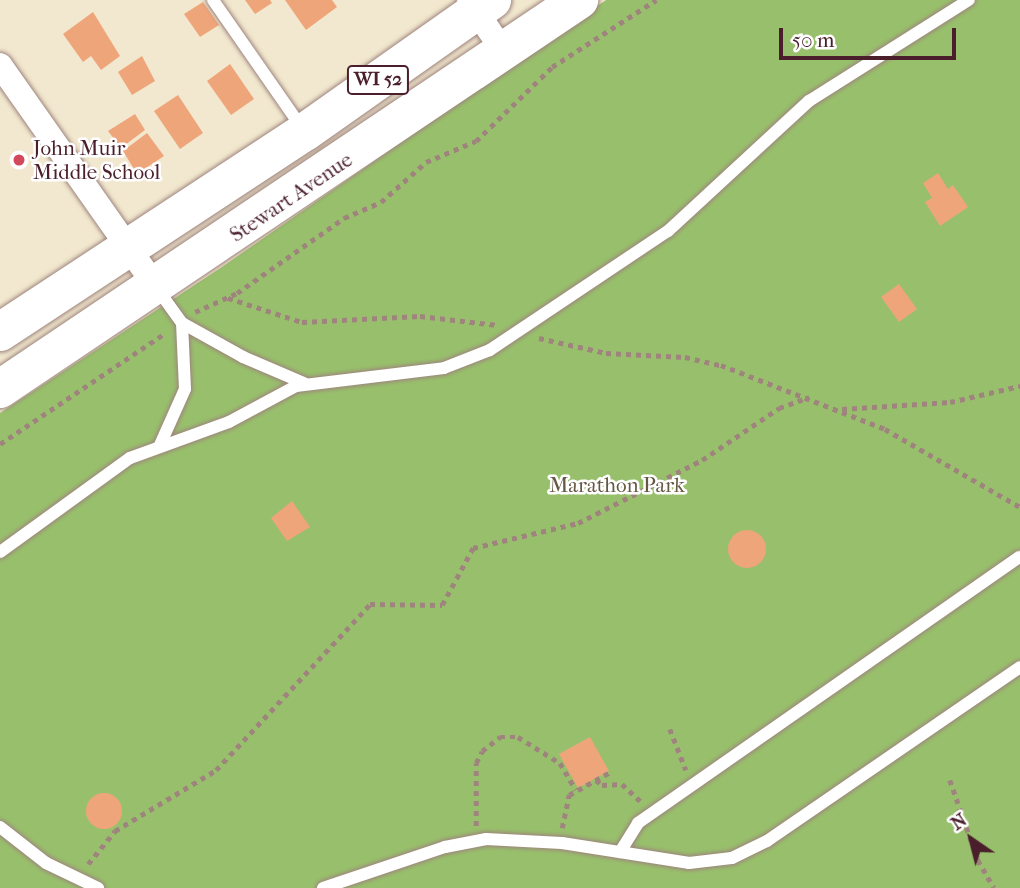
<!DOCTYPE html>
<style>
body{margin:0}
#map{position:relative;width:1020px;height:888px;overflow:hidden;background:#f2e8cf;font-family:"IM FELL French Canon",serif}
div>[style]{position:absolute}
.green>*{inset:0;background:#98c06c}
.building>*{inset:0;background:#efa57a}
.round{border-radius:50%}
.path>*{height:4.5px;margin-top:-2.25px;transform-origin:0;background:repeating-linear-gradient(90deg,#9e847d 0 5px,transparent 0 10px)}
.roads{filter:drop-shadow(0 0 2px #9e847d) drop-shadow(0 0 2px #9e847d)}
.lane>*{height:12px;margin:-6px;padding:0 6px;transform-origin:6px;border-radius:6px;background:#fff}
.street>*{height:24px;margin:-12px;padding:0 12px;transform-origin:12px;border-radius:12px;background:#fff}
.primary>*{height:38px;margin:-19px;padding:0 19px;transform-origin:19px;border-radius:19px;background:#fff}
.dots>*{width:19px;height:19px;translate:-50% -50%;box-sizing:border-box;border:4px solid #fff;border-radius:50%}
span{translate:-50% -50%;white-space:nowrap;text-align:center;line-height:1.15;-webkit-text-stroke:5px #fff;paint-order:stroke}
.shield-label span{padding:2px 5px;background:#fff;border:2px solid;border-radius:5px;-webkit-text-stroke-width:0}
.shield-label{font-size:19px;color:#4a1f2b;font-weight:700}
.poi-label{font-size:21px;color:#4a1f2b}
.left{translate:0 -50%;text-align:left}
.street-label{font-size:21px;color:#4a1f2b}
.park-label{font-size:21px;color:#655742}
.north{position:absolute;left:936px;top:804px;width:70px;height:70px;-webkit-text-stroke:5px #fff;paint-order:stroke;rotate:325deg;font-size:19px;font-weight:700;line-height:28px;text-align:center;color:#4a1f2b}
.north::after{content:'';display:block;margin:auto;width:24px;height:32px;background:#4a1f2b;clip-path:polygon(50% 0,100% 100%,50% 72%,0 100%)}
.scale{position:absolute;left:779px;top:28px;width:177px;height:32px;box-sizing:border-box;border:4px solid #4a1f2b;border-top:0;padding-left:9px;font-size:21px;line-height:24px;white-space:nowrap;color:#4a1f2b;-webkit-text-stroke:5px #fff;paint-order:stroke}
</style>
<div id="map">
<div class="green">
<div style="clip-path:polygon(606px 0,1020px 0,1020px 888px,0 888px,0 413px,222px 267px)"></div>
</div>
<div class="building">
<div style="clip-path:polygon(245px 0,270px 0,272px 3px,255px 14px)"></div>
<div style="clip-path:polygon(285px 0,332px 0,337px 7px,306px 30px)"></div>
<div style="clip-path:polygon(203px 2px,219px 25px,200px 37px,184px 14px)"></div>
<div style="clip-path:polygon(93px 12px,120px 56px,101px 70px,91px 56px,83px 62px,63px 34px)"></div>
<div style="clip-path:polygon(142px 56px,155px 81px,132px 95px,118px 72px)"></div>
<div style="clip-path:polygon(230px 64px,254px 99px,231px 115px,207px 81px)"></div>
<div style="clip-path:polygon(178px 95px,203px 133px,180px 149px,154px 111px)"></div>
<div style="clip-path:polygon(135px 114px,145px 130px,121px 148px,108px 131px)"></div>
<div style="clip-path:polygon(147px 133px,164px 156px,137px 174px,123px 151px)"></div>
<div style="clip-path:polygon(938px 173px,948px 189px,953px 185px,968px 207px,940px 226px,925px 202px,932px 198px,923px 183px)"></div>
<div style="clip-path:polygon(899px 284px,917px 309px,899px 322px,881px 297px)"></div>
<div style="clip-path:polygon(292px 501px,310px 527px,287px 541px,271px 518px)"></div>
<div class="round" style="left:728px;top:530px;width:38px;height:38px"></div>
<div style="clip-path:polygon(590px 737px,609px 771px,578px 788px,559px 754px)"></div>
<div class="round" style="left:86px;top:793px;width:36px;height:36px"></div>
</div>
<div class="path">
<div style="left:228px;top:298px;width:78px;rotate:18deg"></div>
<div style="left:302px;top:322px;width:118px;rotate:-2.9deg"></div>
<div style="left:420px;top:316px;width:78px;rotate:6.7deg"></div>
<div style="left:195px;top:312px;width:46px;rotate:-24.3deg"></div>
<div style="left:237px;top:293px;width:131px;rotate:-35deg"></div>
<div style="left:344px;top:218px;width:40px;rotate:-23.4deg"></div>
<div style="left:381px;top:202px;width:60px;rotate:-41.6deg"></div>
<div style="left:426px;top:162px;width:54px;rotate:-22.8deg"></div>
<div style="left:476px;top:141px;width:106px;rotate:-44.2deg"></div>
<div style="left:552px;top:67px;width:124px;rotate:-32.8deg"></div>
<div style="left:539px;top:338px;width:69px;rotate:12.6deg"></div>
<div style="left:606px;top:353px;width:79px;rotate:2.9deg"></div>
<div style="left:685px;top:357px;width:37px;rotate:13deg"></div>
<div style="left:721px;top:365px;width:176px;rotate:21.3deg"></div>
<div style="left:885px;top:429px;width:156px;rotate:30deg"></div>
<div style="left:842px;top:409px;width:108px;rotate:-3.7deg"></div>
<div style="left:950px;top:402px;width:72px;rotate:-12.9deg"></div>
<div style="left:0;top:444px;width:199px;rotate:-33.9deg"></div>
<div style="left:670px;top:729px;width:44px;rotate:68.7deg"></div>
<div style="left:596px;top:780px;width:8px;rotate:40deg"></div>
<div style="left:602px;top:785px;width:20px;rotate:-3deg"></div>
<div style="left:622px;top:784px;width:26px;rotate:43deg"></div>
<div style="left:950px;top:780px;width:85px;rotate:70.7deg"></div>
<div style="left:978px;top:860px;width:32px;rotate:60deg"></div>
<div style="left:476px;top:826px;width:63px;rotate:-90deg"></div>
<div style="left:476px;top:763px;width:13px;rotate:-63deg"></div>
<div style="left:482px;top:751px;width:23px;rotate:-38deg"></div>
<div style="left:500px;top:737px;width:18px"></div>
<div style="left:518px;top:737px;width:49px;rotate:31.8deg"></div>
<div style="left:560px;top:763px;width:31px;rotate:59deg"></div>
<div style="left:562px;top:828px;width:34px;rotate:-78deg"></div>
<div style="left:569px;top:795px;width:49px;rotate:-29.2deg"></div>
<div style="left:88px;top:864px;width:43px;rotate:-50.7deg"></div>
<div style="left:115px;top:831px;width:118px;rotate:-31.1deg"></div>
<div style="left:216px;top:770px;width:226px;rotate:-47.1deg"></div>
<div style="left:370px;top:604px;width:72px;rotate:0.8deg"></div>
<div style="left:442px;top:605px;width:65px;rotate:-61.5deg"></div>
<div style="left:473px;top:548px;width:108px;rotate:-13.4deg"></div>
<div style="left:578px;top:523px;width:139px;rotate:-26.9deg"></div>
<div style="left:702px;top:460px;width:93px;rotate:-34deg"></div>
<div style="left:779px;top:408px;width:32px;rotate:-20deg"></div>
</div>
<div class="roads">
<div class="lane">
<div style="left:213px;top:0;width:156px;rotate:55.2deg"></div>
<div style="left:156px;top:287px;width:44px;rotate:54.2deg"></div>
<div style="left:182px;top:323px;width:70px;rotate:29.1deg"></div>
<div style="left:243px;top:357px;width:66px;rotate:23.1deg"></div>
<div style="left:160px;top:445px;width:61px;rotate:-65.9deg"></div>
<div style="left:185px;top:389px;width:66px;rotate:-92.6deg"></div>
<div style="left:0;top:552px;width:160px;rotate:-35.9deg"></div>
<div style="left:130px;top:458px;width:105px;rotate:-20deg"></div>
<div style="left:229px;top:422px;width:76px;rotate:-28.2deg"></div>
<div style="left:296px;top:386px;width:149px;rotate:-6.9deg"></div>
<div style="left:444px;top:368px;width:49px;rotate:-21.4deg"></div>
<div style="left:490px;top:350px;width:214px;rotate:-33.8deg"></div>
<div style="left:668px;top:231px;width:192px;rotate:-42.7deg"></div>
<div style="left:809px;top:101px;width:189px;rotate:-32.3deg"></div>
<div style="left:0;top:827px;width:58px;rotate:38deg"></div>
<div style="left:46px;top:863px;width:58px;rotate:25.7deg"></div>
<div style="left:620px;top:852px;width:34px;rotate:-58deg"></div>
<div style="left:638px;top:823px;width:465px;rotate:-34.9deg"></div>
<div style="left:323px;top:888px;width:129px;rotate:-18.6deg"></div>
<div style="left:445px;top:847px;width:42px;rotate:-11deg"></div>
<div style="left:486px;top:839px;width:76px;rotate:3deg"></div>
<div style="left:562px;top:843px;width:129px;rotate:8.9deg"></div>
<div style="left:689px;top:863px;width:43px;rotate:-6.6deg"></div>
<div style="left:732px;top:858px;width:39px;rotate:-26deg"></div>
<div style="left:767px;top:841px;width:307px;rotate:-34.5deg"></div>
</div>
<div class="street">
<div style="left:469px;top:1px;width:62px;rotate:55.5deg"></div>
<div style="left:0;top:65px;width:271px;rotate:54.9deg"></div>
</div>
<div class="primary">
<div style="left:0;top:332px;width:365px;rotate:-33.3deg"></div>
<div style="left:305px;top:132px;width:229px;rotate:-35.2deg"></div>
<div style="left:0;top:389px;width:698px;rotate:-33.9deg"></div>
</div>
</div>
<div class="dots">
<div style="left:19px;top:160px;background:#d1495b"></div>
</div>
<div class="shield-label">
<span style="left:378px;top:80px">WI 52</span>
</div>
<div class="poi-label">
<span class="left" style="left:33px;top:160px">John Muir<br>Middle School</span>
</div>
<div class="street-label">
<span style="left:291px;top:197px;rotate:-34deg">Stewart Avenue</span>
</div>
<div class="park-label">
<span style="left:617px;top:485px">Marathon Park</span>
</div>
<div class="north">N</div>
<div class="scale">50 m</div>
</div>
